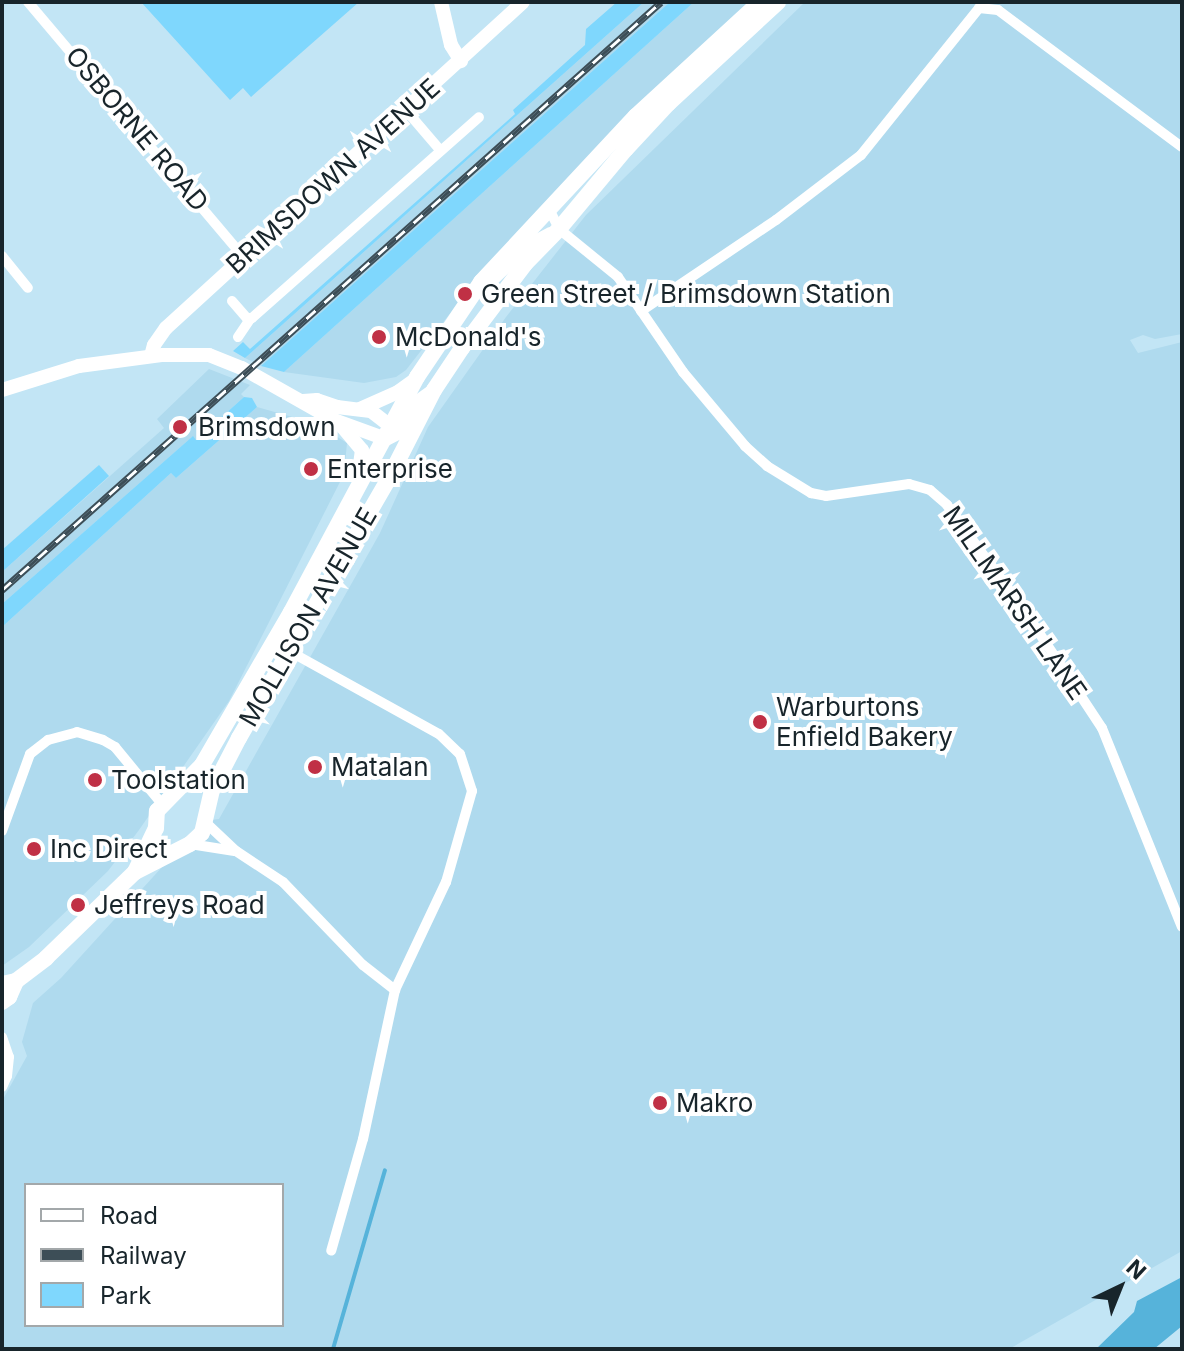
<!DOCTYPE html>
<style>
body{margin:0}
#map{position:relative;width:1184px;height:1351px;overflow:hidden;background:#c2e5f5;font-family:Inter,sans-serif}
div>[style]{position:absolute}
.built>*{inset:0;background:#afdaee}
.green>*{inset:0;background:#7fd7fd}
.water>*{inset:0;background:#56b3da}
.stream>*{height:4px;margin:-2px;padding:0 2px;transform-origin:2px;border-radius:2px;background:#56b3da}
.street>*{height:10px;margin:-5px;padding:0 5px;transform-origin:5px;border-radius:5px;background:#fff}
.secondary>*{height:14px;margin:-7px;padding:0 7px;transform-origin:7px;border-radius:7px;background:#fff}
.primary>*{height:16px;margin:-8px;padding:0 8px;transform-origin:8px;border-radius:8px;background:#fff}
.rail>*{height:7px;margin-top:-3.5px;transform-origin:0;background:repeating-linear-gradient(90deg,#fff 0 12px,#3d4e57 0 24px);box-sizing:border-box;border-block:2px solid #3d4e57}
.dots>*{width:22px;height:22px;translate:-50% -50%;box-sizing:border-box;border:4px solid #fff;border-radius:50%}
span{translate:-50% -50%;white-space:nowrap;text-align:center;line-height:1.15;-webkit-text-stroke:8px #fff;paint-order:stroke}
.street-label{font-size:26px;color:#18252b}
.poi-label{font-size:26px;color:#18252b}
.left{translate:0 -50%;text-align:left}
.frame{position:absolute;inset:0;border:4px solid #18252b;pointer-events:none}
.legend{position:absolute;left:24px;top:1183px;width:260px;height:144px;box-sizing:border-box;background:#fff;border:2px solid #a3a8aa;margin:0;padding:10px 14px;list-style:none;font-size:24px;color:#18252b}
.legend li{display:flex;align-items:center;gap:16px;height:40px}
.legend b{width:40px;border:2px solid #a3a8aa}
.north{position:absolute;left:1080px;top:1247px;width:80px;height:80px;-webkit-text-stroke:6px #fff;paint-order:stroke;rotate:43deg;font-size:22px;font-weight:700;line-height:32px;text-align:center;color:#18252b}
.north::after{content:'';display:block;margin:auto;width:28px;height:36px;background:#18252b;clip-path:polygon(50% 0,100% 100%,50% 72%,0 100%)}
</style>
<div id="map">
<div class="built">
<div style="clip-path:polygon(644px 2px,670px 2px,261px 366px,245px 358px)"></div>
<div style="clip-path:polygon(694px 2px,753px 2px,490px 262px,406px 370px,396px 377px,364px 383px,284px 372px)"></div>
<div style="clip-path:polygon(evenodd,805px 2px,1182px 2px,1182px 334px,1155px 339px,1143px 335px,1130px 340px,1138px 353px,1182px 342px,1182px 1251px,1009px 1349px,2px 1349px,2px 1101px,27px 1056px,22px 1042px,33px 1003px,61px 978px,204px 821px,219px 819px,380px 533px,428px 427px,506px 317px,586px 215px,805px 2px,26px 1185px,282px 1185px,282px 1325px,26px 1325px,26px 1185px)"></div>
<div style="clip-path:polygon(209px 369px,250px 385px,241px 394px,244px 397px,196px 440px,192px 437px,2px 604px,2px 572px,164px 428px,157px 419px)"></div>
<div style="clip-path:polygon(257px 407px,317px 424px,347px 443px,344px 474px,229px 701px,139px 830px,108px 871px,29px 947px,2px 966px,2px 627px,171px 473px,176px 478px)"></div>
</div>
<div class="green">
<div style="clip-path:polygon(141px 2px,359px 2px,251px 97px,243px 88px,230px 100px)"></div>
<div style="clip-path:polygon(617px 2px,644px 2px,245px 358px,233px 351px,243px 342px,250px 349px,515px 114px,513px 110px,585px 45px,586px 29px)"></div>
<div style="clip-path:polygon(670px 2px,694px 2px,284px 372px,261px 366px)"></div>
<div style="clip-path:polygon(244px 397px,252px 398px,257px 407px,176px 478px,171px 473px,2px 627px,2px 604px,193px 436px,196px 440px)"></div>
<div style="clip-path:polygon(99px 465px,109px 476px,2px 572px,2px 550px)"></div>
</div>
<div class="water">
<div style="clip-path:polygon(1182px 1277px,1182px 1326px,1154px 1349px,1096px 1349px,1134px 1312px,1137px 1301px)"></div>
</div>
<div class="stream">
<div style="left:333px;top:1349px;width:186px;rotate:-73.8deg"></div>
</div>
<div class="street">
<div style="left:28px;top:2px;width:335px;rotate:49.8deg"></div>
<div style="left:405px;top:109px;width:54px;rotate:49.5deg"></div>
<div style="left:550px;top:211px;width:20px;rotate:63deg"></div>
<div style="left:559px;top:229px;width:76px;rotate:39.1deg"></div>
<div style="left:618px;top:277px;width:115px;rotate:55.6deg"></div>
<div style="left:683px;top:372px;width:97px;rotate:50deg"></div>
<div style="left:745px;top:446px;width:30px;rotate:42deg"></div>
<div style="left:767px;top:466px;width:52px;rotate:31.5deg"></div>
<div style="left:811px;top:493px;width:15px;rotate:11deg"></div>
<div style="left:826px;top:496px;width:84px;rotate:-8.2deg"></div>
<div style="left:909px;top:484px;width:22px;rotate:16deg"></div>
<div style="left:930px;top:490px;width:23px;rotate:41deg"></div>
<div style="left:947px;top:505px;width:141px;rotate:53.9deg"></div>
<div style="left:1030px;top:619px;width:131px;rotate:56.6deg"></div>
<div style="left:1102px;top:728px;width:214px;rotate:68.1deg"></div>
<div style="left:2px;top:256px;width:41px;rotate:50.9deg"></div>
<div style="left:490px;top:284px;width:65px;rotate:-43.8deg"></div>
<div style="left:537px;top:239px;width:15px;rotate:-28deg"></div>
<div style="left:232px;top:301px;width:23px;rotate:49deg"></div>
<div style="left:247px;top:318px;width:5px"></div>
<div style="left:252px;top:318px;width:303px;rotate:-41.5deg"></div>
<div style="left:641px;top:311px;width:163px;rotate:-34deg"></div>
<div style="left:776px;top:220px;width:107px;rotate:-37.4deg"></div>
<div style="left:861px;top:155px;width:189px;rotate:-51.2deg"></div>
<div style="left:979px;top:8px;width:19px;rotate:6deg"></div>
<div style="left:998px;top:10px;width:229px;rotate:36.7deg"></div>
<div style="left:238px;top:337px;width:22px;rotate:-56deg"></div>
<div style="left:289px;top:651px;width:171px;rotate:29deg"></div>
<div style="left:439px;top:734px;width:29px;rotate:44deg"></div>
<div style="left:460px;top:754px;width:39px;rotate:72deg"></div>
<div style="left:472px;top:791px;width:95px;rotate:105.9deg"></div>
<div style="left:446px;top:882px;width:119px;rotate:115.3deg"></div>
<div style="left:395px;top:990px;width:152px;rotate:102.1deg"></div>
<div style="left:363px;top:1139px;width:116px;rotate:105.9deg"></div>
<div style="left:204px;top:821px;width:44px;rotate:43.2deg"></div>
<div style="left:236px;top:851px;width:56px;rotate:33.4deg"></div>
<div style="left:283px;top:882px;width:115px;rotate:46.1deg"></div>
<div style="left:363px;top:965px;width:41px;rotate:38deg"></div>
<div style="left:2px;top:831px;width:82px;rotate:-70deg"></div>
<div style="left:30px;top:754px;width:23px;rotate:-38deg"></div>
<div style="left:48px;top:740px;width:30px;rotate:-15deg"></div>
<div style="left:77px;top:732px;width:27px;rotate:17deg"></div>
<div style="left:103px;top:740px;width:14px;rotate:30deg"></div>
<div style="left:115px;top:747px;width:74px;rotate:50.5deg"></div>
<div style="left:190px;top:844px;width:45px;rotate:9deg"></div>
<div style="left:2px;top:1037px;width:21px;rotate:71deg"></div>
<div style="left:9px;top:1057px;width:19px;rotate:96deg"></div>
<div style="left:7px;top:1076px;width:12px;rotate:114deg"></div>
</div>
<div class="secondary">
<div style="left:441px;top:2px;width:44px;rotate:76.9deg"></div>
<div style="left:451px;top:45px;width:19px;rotate:58deg"></div>
<div style="left:151px;top:356px;width:11px;rotate:-75deg"></div>
<div style="left:154px;top:345px;width:21px;rotate:-55deg"></div>
<div style="left:166px;top:328px;width:483px;rotate:-42.4deg"></div>
<div style="left:2px;top:390px;width:81px;rotate:-17.3deg"></div>
<div style="left:79px;top:366px;width:85px;rotate:-7.5deg"></div>
<div style="left:163px;top:355px;width:46px"></div>
<div style="left:209px;top:355px;width:35px;rotate:22deg"></div>
<div style="left:242px;top:368px;width:106px;rotate:29.5deg"></div>
<div style="left:334px;top:420px;width:55px;rotate:20.1deg"></div>
<div style="left:386px;top:439px;width:13px;rotate:-27deg"></div>
<div style="left:398px;top:433px;width:38px;rotate:-57deg"></div>
<div style="left:419px;top:401px;width:19px;rotate:-36deg"></div>
<div style="left:303px;top:401px;width:14px;rotate:-4deg"></div>
<div style="left:317px;top:400px;width:21px;rotate:19deg"></div>
<div style="left:337px;top:407px;width:34px;rotate:7deg"></div>
<div style="left:371px;top:411px;width:33px;rotate:38deg"></div>
<div style="left:360px;top:409px;width:42px;rotate:-24.1deg"></div>
<div style="left:398px;top:392px;width:22px;rotate:-36deg"></div>
<div style="left:340px;top:424px;width:34px;rotate:50deg"></div>
<div style="left:362px;top:450px;width:27px;rotate:98deg"></div>
</div>
<div class="primary">
<div style="left:135px;top:872px;width:62px;rotate:-27deg"></div>
<div style="left:190px;top:844px;width:16px;rotate:-43deg"></div>
<div style="left:202px;top:833px;width:44px;rotate:-76.9deg"></div>
<div style="left:212px;top:790px;width:59px;rotate:-62.6deg"></div>
<div style="left:239px;top:738px;width:300px;rotate:-60deg"></div>
<div style="left:389px;top:478px;width:99px;rotate:-62.9deg"></div>
<div style="left:434px;top:390px;width:50px;rotate:-56.3deg"></div>
<div style="left:462px;top:348px;width:105px;rotate:-53.1deg"></div>
<div style="left:525px;top:264px;width:49px;rotate:-45.8deg"></div>
<div style="left:559px;top:229px;width:104px;rotate:-50.1deg"></div>
<div style="left:626px;top:149px;width:62px;rotate:-47deg"></div>
<div style="left:668px;top:104px;width:150px;rotate:-42.8deg"></div>
<div style="left:2px;top:984px;width:14px;rotate:-12deg"></div>
<div style="left:16px;top:981px;width:38px;rotate:-37deg"></div>
<div style="left:46px;top:958px;width:124px;rotate:-44deg"></div>
<div style="left:135px;top:872px;width:49px;rotate:-64.5deg"></div>
<div style="left:156px;top:828px;width:17px;rotate:-87deg"></div>
<div style="left:157px;top:811px;width:64px;rotate:-45.6deg"></div>
<div style="left:202px;top:765px;width:177px;rotate:-59.8deg"></div>
<div style="left:291px;top:612px;width:267px;rotate:-61.8deg"></div>
<div style="left:417px;top:377px;width:115px;rotate:-56deg"></div>
<div style="left:481px;top:282px;width:227px;rotate:-47deg"></div>
<div style="left:636px;top:116px;width:168px;rotate:-42.6deg"></div>
<div style="left:2px;top:1002px;width:9px;rotate:-36deg"></div>
<div style="left:9px;top:997px;width:17px;rotate:-66deg"></div>
</div>
<div class="rail">
<div style="left:2px;top:590px;width:883px;rotate:-41.74deg"></div>
</div>
<div class="dots">
<div style="left:465px;top:294px;background:#c03045"></div>
<div style="left:379px;top:337px;background:#c03045"></div>
<div style="left:180px;top:427px;background:#c03045"></div>
<div style="left:311px;top:469px;background:#c03045"></div>
<div style="left:760px;top:722px;background:#c03045"></div>
<div style="left:315px;top:767px;background:#c03045"></div>
<div style="left:95px;top:780px;background:#c03045"></div>
<div style="left:34px;top:849px;background:#c03045"></div>
<div style="left:78px;top:905px;background:#c03045"></div>
<div style="left:660px;top:1103px;background:#c03045"></div>
</div>
<div class="street-label">
<span style="left:137px;top:129px;rotate:50deg">OSBORNE ROAD</span>
<span style="left:333px;top:176px;rotate:-42deg">BRIMSDOWN AVENUE</span>
<span style="left:1015px;top:603px;rotate:55deg">MILLMARSH LANE</span>
<span style="left:308px;top:617px;rotate:-60deg">MOLLISON AVENUE</span>
</div>
<div class="poi-label">
<span class="left" style="left:481px;top:294px">Green Street / Brimsdown Station</span>
<span class="left" style="left:395px;top:337px">McDonald's</span>
<span class="left" style="left:198px;top:427px">Brimsdown</span>
<span class="left" style="left:327px;top:469px">Enterprise</span>
<span class="left" style="left:776px;top:722px">Warburtons<br>Enfield Bakery</span>
<span class="left" style="left:331px;top:767px">Matalan</span>
<span class="left" style="left:111px;top:780px">Toolstation</span>
<span class="left" style="left:50px;top:849px">Inc Direct</span>
<span class="left" style="left:94px;top:905px">Jeffreys Road</span>
<span class="left" style="left:676px;top:1103px">Makro</span>
</div>
<div class="frame"></div>
<ul class="legend">
<li><b style="height:10px;background:#fff"></b>Road</li>
<li><b style="height:10px;background:#3d4e57"></b>Railway</li>
<li><b style="height:22px;background:#7fd7fd"></b>Park</li>
</ul>
<div class="north">N</div>
</div>
